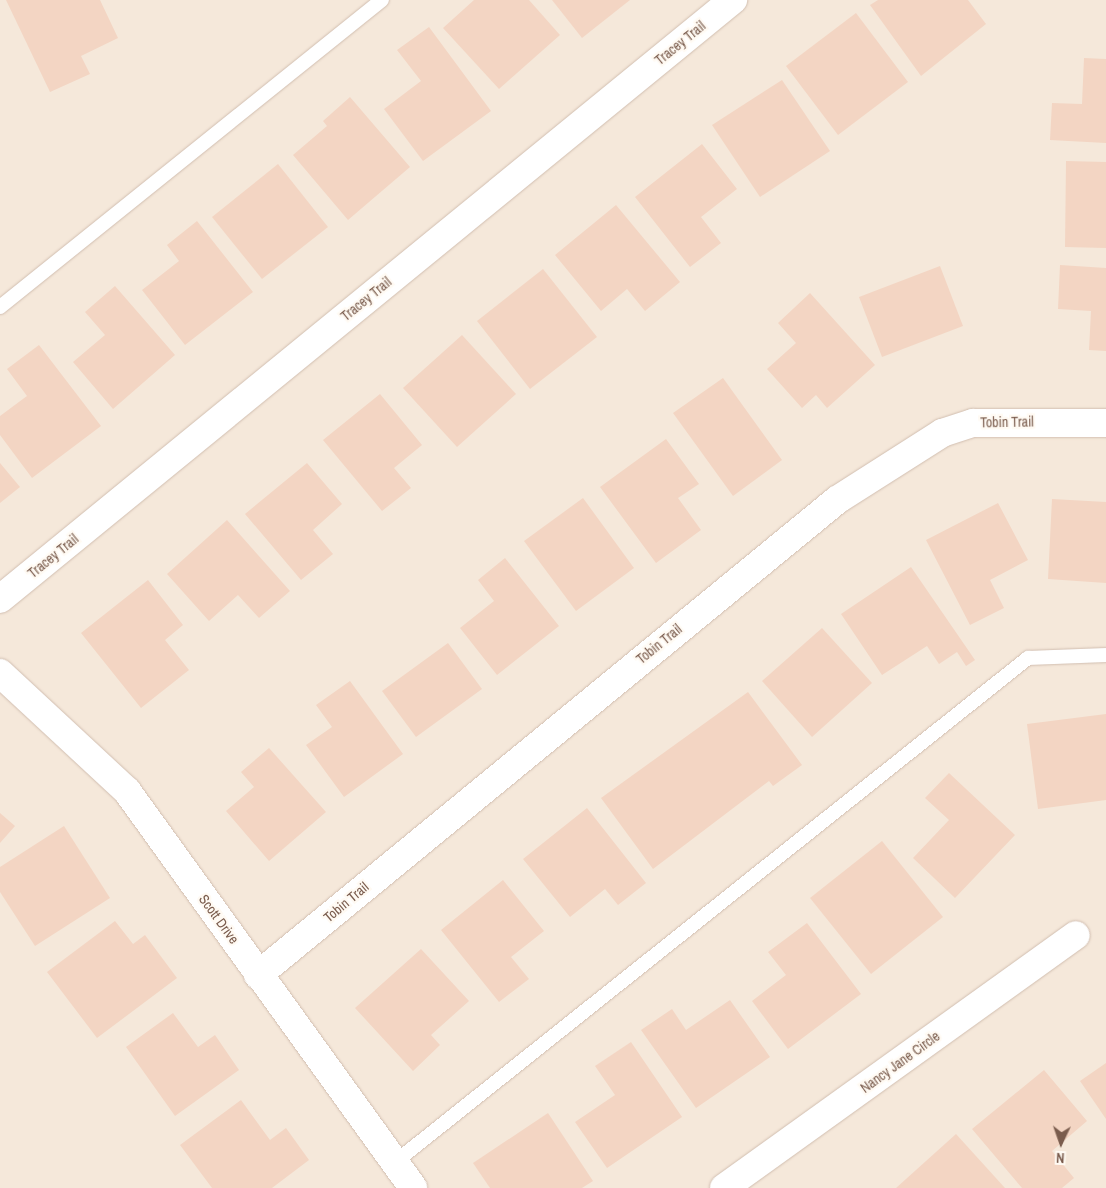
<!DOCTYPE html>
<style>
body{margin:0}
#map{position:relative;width:1106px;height:1188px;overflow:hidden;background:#fdf6ec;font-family:"Archivo Narrow",sans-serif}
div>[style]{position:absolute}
.residential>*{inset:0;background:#f5e8da}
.building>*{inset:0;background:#f3d5c3}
.roads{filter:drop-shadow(0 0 1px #d1beb0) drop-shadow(0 0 1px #d1beb0)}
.lane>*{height:14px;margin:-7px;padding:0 7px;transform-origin:7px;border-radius:7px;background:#fff}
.street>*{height:28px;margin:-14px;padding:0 14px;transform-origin:14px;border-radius:14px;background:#fff}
span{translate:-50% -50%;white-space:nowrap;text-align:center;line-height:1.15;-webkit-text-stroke:4.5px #fffaf3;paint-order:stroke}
.street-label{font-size:14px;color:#7a5c4d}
.north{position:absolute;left:1036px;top:1118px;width:50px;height:50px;-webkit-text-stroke:4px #fffaf3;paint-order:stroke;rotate:183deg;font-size:14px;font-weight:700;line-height:20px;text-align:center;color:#7a5c4d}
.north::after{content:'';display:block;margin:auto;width:18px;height:22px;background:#7a5c4d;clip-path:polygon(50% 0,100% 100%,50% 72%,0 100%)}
</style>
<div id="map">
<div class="residential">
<div style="clip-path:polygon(0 0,1106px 0,1106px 1188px,0 1188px)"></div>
</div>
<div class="building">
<div style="clip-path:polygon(6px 0,100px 0,118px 38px,81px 56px,90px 74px,50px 92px)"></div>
<div style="clip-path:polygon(474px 0,529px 0,560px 35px,499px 89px,443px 28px)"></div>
<div style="clip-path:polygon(552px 0,630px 0,582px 38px)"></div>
<div style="clip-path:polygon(878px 0,968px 0,986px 24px,921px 76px,870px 5px)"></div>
<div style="clip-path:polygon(856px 13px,908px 82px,838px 135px,786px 66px)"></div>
<div style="clip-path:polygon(429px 27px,491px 111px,423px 161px,384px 109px,421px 81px,397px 50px)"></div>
<div style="clip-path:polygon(1084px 58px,1106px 59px,1106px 143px,1050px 140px,1052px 103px,1082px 104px)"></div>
<div style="clip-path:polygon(782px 80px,830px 151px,760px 197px,712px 125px)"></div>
<div style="clip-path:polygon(350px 97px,410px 167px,348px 220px,293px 155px,327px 126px,323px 121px)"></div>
<div style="clip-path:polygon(702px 144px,737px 189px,701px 217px,721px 243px,690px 267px,635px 197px)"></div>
<div style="clip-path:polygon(1066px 161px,1106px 162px,1106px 248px,1065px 247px)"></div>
<div style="clip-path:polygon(278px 164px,328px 227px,262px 279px,212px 217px)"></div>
<div style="clip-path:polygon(616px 205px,680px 282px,645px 311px,627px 289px,601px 311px,555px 255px)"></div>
<div style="clip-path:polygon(197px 221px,253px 292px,185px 345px,142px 290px,179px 261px,167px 245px)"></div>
<div style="clip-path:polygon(1060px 265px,1106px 268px,1106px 351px,1089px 350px,1091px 311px,1058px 309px)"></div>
<div style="clip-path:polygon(940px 266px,963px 326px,882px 357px,859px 297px)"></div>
<div style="clip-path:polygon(543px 269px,597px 337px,530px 389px,477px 321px)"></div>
<div style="clip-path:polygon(115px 286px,175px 355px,113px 409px,73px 362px,105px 335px,85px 312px)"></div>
<div style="clip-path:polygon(810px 293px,875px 365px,827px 408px,816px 395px,802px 408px,767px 369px,796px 343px,778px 323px)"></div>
<div style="clip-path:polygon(462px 335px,516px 394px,457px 447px,403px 388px)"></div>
<div style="clip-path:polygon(39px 345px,101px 426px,32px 478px,0 435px,0 416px,27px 396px,7px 369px)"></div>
<div style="clip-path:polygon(723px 378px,782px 460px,733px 496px,673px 413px)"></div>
<div style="clip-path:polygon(380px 394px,422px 445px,394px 468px,411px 488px,382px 511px,323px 440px)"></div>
<div style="clip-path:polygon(666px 439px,699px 484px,678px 498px,701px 530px,656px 563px,600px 487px)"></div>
<div style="clip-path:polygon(0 463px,20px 487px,0 503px)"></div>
<div style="clip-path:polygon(307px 463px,342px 504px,313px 530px,333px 554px,301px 580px,245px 514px)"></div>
<div style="clip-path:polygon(583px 498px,634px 568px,576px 611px,524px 541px)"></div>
<div style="clip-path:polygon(1052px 499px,1106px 502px,1106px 583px,1048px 579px)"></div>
<div style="clip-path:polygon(998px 503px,1028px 560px,990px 580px,1004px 608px,970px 625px,926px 540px)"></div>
<div style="clip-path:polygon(227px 520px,290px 591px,259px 618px,238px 595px,209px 621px,167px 574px)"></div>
<div style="clip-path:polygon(505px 558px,559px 626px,497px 675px,460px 628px,494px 601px,478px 580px)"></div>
<div style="clip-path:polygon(911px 567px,975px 660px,966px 666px,957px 652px,939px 664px,927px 646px,882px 675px,841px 614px)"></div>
<div style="clip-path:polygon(148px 580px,183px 625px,165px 640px,189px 670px,141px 708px,81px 633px)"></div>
<div style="clip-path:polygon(822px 628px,872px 683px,812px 737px,762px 681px)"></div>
<div style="clip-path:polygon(448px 643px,482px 689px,416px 737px,382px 691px)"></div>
<div style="clip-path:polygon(350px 681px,403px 754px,344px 797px,306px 745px,332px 727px,316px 705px)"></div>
<div style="clip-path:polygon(748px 692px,802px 765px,773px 786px,769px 781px,653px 869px,601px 798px)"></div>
<div style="clip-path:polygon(1106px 714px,1106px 800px,1038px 809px,1027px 724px)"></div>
<div style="clip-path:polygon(269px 748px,326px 812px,269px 861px,226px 811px,254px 787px,241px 772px)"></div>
<div style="clip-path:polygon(949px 773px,1015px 835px,955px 898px,913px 858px,949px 820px,925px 798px)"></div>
<div style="clip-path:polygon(587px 808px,646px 883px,618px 905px,605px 889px,570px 917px,523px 859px)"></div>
<div style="clip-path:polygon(0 813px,15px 826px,0 843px)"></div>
<div style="clip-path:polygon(64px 826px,110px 898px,35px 946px,0 892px,0 867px)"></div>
<div style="clip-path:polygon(882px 841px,943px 917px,871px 974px,810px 898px)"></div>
<div style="clip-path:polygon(503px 880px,544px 931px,511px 957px,529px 979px,499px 1002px,441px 930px)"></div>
<div style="clip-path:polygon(115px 921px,133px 944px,145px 935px,177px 978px,97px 1038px,47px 972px)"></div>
<div style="clip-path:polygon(807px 923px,861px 994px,788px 1049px,752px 1001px,786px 975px,768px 952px)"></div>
<div style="clip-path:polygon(421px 949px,469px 1001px,431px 1035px,440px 1045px,413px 1071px,355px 1008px)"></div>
<div style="clip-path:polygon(730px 1000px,770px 1057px,696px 1108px,641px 1030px,672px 1009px,686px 1030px)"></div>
<div style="clip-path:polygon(173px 1013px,198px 1047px,215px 1035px,239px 1070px,175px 1116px,126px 1047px)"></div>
<div style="clip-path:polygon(631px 1042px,682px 1117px,607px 1168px,575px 1122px,615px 1095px,595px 1066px)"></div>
<div style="clip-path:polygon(1106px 1063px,1106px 1119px,1080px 1081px)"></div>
<div style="clip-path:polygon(1044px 1070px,1087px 1121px,1052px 1151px,1074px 1178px,1062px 1188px,1022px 1188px,972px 1129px)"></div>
<div style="clip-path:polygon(241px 1100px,270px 1140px,286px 1128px,309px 1160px,272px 1188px,212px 1188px,180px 1145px)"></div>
<div style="clip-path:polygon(548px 1113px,593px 1181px,582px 1188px,490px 1188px,473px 1163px)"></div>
<div style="clip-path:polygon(956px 1134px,1005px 1188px,896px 1188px)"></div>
</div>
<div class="roads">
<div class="lane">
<div style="left:0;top:307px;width:490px;rotate:-38.8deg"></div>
<div style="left:394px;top:1163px;width:811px;rotate:-38.54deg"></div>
<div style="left:1028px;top:658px;width:78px;rotate:-2.2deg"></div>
</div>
<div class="street">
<div style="left:0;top:599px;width:947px;rotate:-39.26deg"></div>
<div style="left:0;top:673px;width:173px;rotate:42.9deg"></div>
<div style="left:127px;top:791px;width:489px;rotate:54.2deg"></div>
<div style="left:258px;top:975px;width:749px;rotate:-39.36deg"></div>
<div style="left:837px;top:500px;width:125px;rotate:-32.5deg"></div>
<div style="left:942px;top:433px;width:33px;rotate:-18deg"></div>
<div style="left:973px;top:423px;width:133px"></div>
<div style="left:724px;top:1188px;width:433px;rotate:-35.7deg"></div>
</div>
</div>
<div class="street-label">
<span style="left:680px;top:43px;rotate:-39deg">Tracey Trail</span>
<span style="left:366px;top:299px;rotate:-39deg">Tracey Trail</span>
<span style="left:1007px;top:422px;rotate:-1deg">Tobin Trail</span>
<span style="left:53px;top:556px;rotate:-39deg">Tracey Trail</span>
<span style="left:659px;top:644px;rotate:-39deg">Tobin Trail</span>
<span style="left:346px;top:902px;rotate:-40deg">Tobin Trail</span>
<span style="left:219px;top:919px;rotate:54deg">Scott Drive</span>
<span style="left:900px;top:1062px;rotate:-36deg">Nancy Jane Circle</span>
</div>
<div class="north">N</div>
</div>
